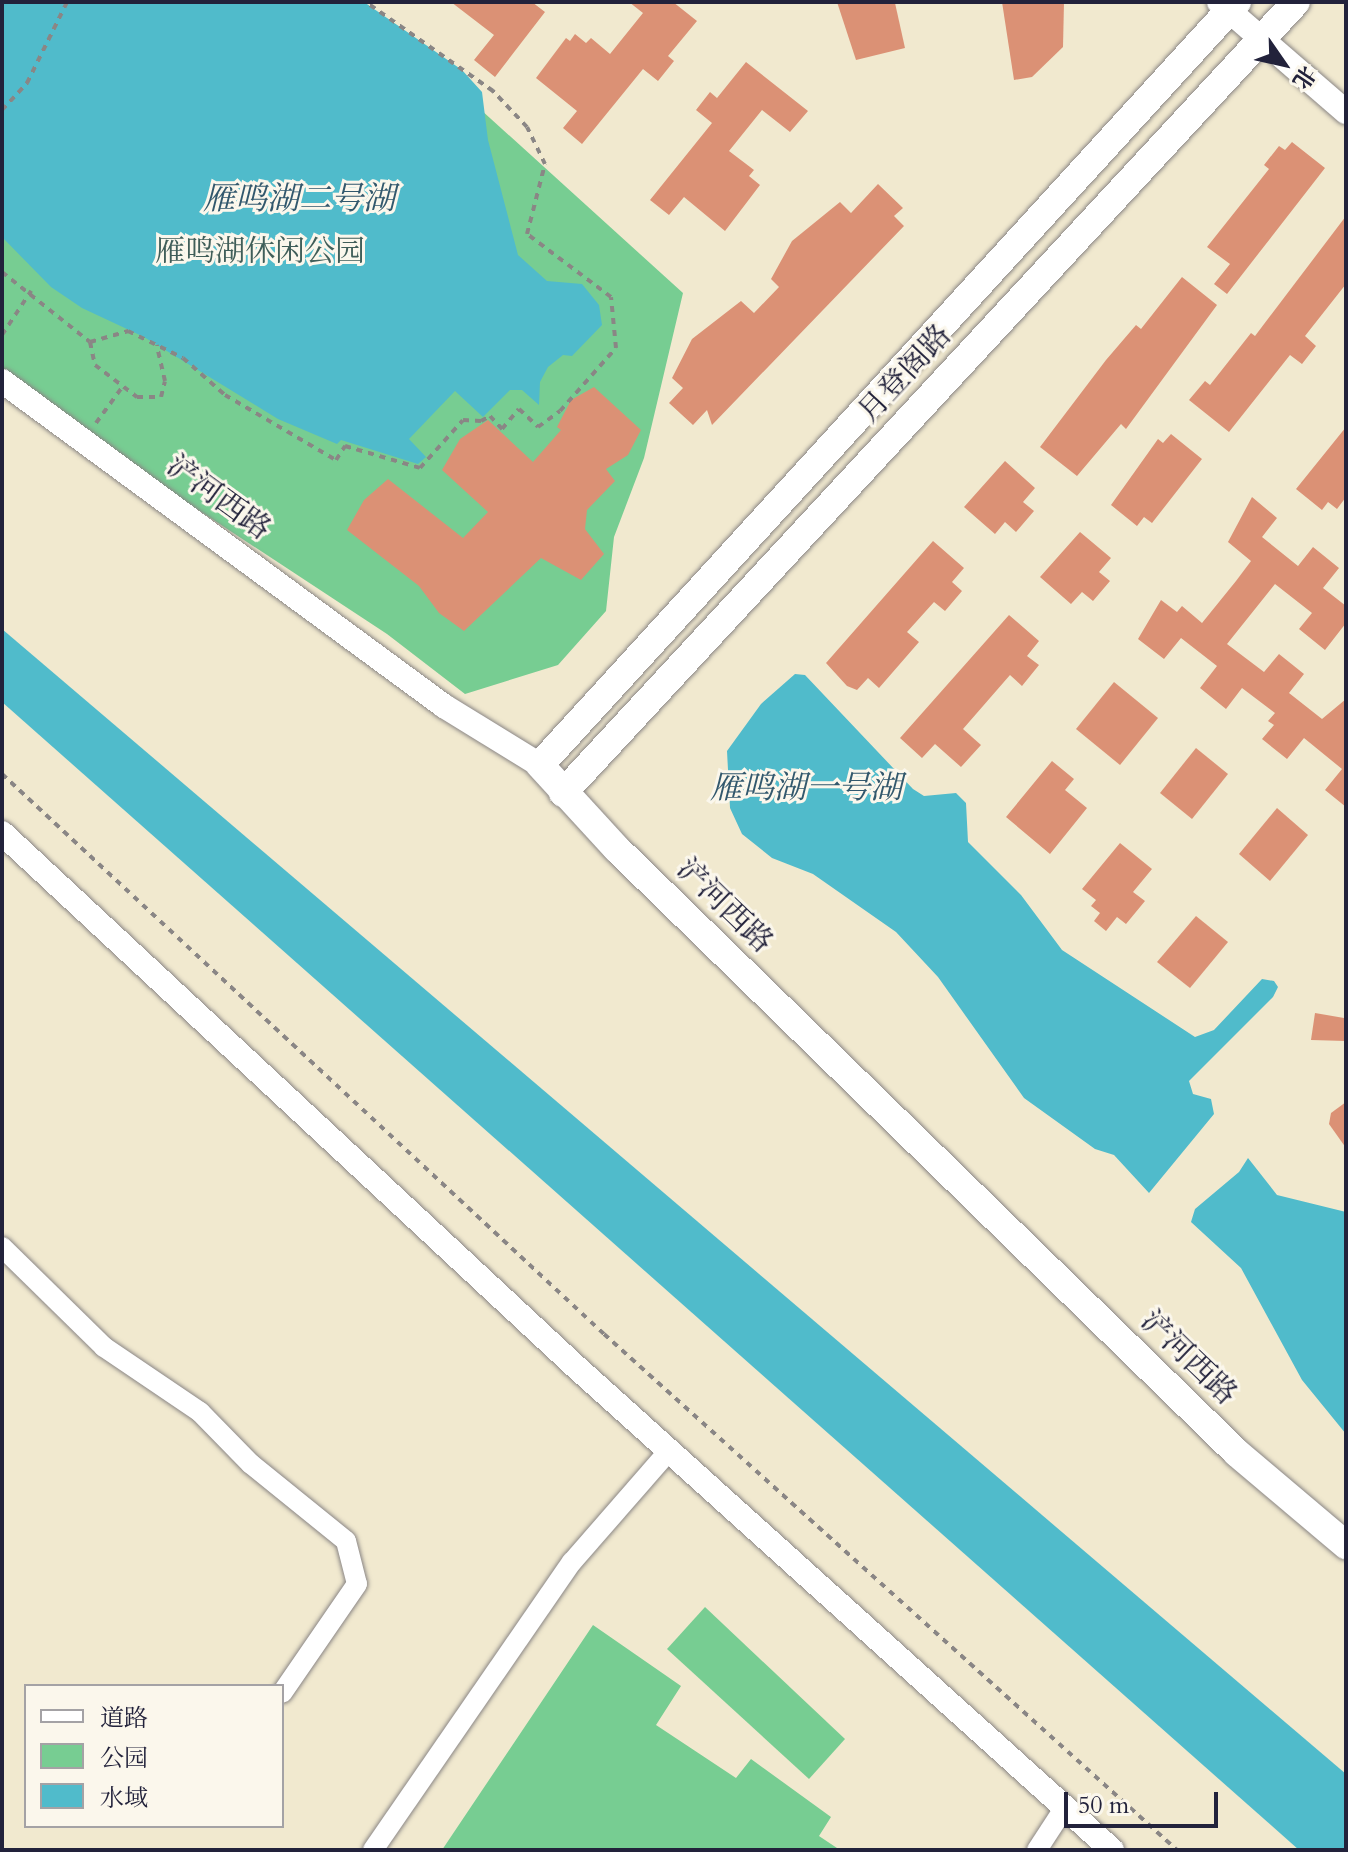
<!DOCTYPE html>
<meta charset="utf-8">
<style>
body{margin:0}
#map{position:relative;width:1348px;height:1852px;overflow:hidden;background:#f1e9cf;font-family:Cardo,"Noto Serif SC",serif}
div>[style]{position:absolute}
.green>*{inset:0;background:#77cd92}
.water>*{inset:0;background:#50bbcb}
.building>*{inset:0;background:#db9175}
.path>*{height:4px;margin-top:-2px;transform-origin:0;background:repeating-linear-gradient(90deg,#8a8685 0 6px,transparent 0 12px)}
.roads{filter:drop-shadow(0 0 2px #8a8685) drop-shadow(0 0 2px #8a8685)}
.minor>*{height:20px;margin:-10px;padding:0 10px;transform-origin:10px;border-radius:10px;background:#fff}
.tertiary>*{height:24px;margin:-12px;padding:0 12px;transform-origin:12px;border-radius:12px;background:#fff}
.secondary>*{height:28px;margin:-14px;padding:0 14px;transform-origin:14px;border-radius:14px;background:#fff}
span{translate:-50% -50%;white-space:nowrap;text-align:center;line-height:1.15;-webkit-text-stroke:6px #fbf7ec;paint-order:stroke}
.park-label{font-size:30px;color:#405e59}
.street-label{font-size:30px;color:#22223b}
.water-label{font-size:32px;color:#32586d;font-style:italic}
.frame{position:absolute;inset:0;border:4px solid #22223b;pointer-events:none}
.legend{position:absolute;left:24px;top:1684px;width:260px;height:144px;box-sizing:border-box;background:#fbf7ec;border:2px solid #a4a2a5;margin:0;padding:10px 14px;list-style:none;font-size:24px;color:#22223b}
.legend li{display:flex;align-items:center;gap:16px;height:40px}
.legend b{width:40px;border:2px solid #a4a2a5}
.north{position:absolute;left:1244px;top:24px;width:80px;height:80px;-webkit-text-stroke:6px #fbf7ec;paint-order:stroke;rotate:124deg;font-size:22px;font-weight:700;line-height:32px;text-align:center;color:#22223b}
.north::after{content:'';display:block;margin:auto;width:28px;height:36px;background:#22223b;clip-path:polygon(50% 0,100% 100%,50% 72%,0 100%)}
.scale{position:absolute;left:1064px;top:1792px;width:154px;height:36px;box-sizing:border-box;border:4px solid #22223b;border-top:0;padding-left:10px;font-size:24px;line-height:28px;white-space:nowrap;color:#22223b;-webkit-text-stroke:6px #fbf7ec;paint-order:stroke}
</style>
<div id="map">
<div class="green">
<div style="clip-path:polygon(2px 2px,469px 99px,683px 293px,644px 458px,614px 537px,606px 611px,558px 665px,465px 694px,387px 634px,2px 381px)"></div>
<div style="clip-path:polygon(705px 1607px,845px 1739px,809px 1779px,667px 1649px)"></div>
<div style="clip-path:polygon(593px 1625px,681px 1686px,656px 1725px,736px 1778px,751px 1759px,831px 1817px,819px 1836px,840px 1850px,442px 1850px)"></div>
</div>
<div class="water">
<div style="clip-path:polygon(2px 2px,364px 2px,462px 70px,482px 92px,488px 140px,518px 255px,547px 281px,582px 284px,599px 305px,602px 325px,572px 356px,563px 355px,548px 367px,540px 382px,539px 405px,522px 390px,510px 390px,483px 417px,455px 391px,409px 439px,426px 457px,418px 464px,341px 440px,337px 444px,278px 419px,144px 337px,82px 308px,51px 287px,2px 237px)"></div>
<div style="clip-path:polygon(2px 629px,1346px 1774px,1346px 1850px,1299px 1850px,2px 702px)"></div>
<div style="clip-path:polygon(795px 674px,805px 675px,913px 789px,924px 796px,956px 793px,966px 803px,968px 842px,1021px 895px,1062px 950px,1195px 1037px,1214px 1030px,1262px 979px,1274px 981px,1278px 987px,1273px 997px,1189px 1081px,1193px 1094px,1211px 1099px,1214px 1114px,1149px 1193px,1114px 1155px,1095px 1149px,1024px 1098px,938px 977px,896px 932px,813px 874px,772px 858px,742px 834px,730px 808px,727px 751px,761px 704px)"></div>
<div style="clip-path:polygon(1248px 1158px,1277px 1195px,1346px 1212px,1346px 1434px,1302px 1380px,1241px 1268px,1191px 1222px,1195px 1209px,1239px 1172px)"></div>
</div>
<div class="building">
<div style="clip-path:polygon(451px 2px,532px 2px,545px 12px,495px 77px,474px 60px,494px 35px)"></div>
<div style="clip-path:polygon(629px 2px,673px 2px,697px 21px,668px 56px,674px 61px,658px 81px,643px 69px,582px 144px,563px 128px,577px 111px,536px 78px,566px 38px,570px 41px,575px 34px,586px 43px,591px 38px,610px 54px,643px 13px)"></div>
<div style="clip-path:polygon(837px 2px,895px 3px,905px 48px,856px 60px)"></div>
<div style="clip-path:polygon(1002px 2px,1064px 2px,1063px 47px,1032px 77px,1014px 80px)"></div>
<div style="clip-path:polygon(746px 62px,808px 111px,790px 132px,762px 110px,729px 151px,754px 170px,749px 176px,760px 185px,725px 231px,684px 197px,669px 215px,650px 200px,712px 123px,696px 110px,710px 92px,717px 98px)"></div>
<div style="clip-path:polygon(1292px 142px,1325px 168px,1227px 294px,1214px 284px,1230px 264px,1207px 247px,1269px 169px,1264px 165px,1279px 146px,1285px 150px)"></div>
<div style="clip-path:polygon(878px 184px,903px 208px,894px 216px,904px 226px,712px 425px,707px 410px,693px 425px,669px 403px,683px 388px,672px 378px,692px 339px,741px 301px,754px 313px,779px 287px,771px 279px,792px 241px,840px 202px,851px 213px)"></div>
<div style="clip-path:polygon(1346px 216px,1346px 284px,1305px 336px,1316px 346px,1302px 364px,1290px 355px,1229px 432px,1189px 400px,1205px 381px,1210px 385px,1251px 333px,1255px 336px)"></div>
<div style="clip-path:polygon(1182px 277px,1217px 305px,1126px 429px,1121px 424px,1077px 476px,1040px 447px,1106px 360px,1136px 325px,1141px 329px)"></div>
<div style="clip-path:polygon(594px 387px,641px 430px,628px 455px,606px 469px,615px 481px,587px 510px,585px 529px,604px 554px,581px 580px,541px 558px,464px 631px,439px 613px,419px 586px,347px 530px,364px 500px,388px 479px,463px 538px,488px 512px,442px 470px,460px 439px,488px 420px,533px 462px,561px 430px,557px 427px,571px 400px)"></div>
<div style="clip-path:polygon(1346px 427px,1346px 497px,1337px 509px,1328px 502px,1322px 510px,1296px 489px)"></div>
<div style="clip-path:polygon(1171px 434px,1202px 459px,1152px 523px,1144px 517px,1137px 526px,1111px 505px,1158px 439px,1163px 443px)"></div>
<div style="clip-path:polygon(1005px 461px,1035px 488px,1023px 502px,1034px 511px,1016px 532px,1005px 522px,995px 534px,964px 507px)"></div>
<div style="clip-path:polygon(1252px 497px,1277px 518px,1262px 537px,1298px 566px,1313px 547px,1339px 568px,1323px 588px,1346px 606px,1346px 623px,1325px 650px,1299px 629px,1312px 613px,1275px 584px,1227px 644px,1264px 672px,1279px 654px,1304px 674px,1289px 693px,1322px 719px,1346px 699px,1346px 807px,1325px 790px,1342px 769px,1304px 738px,1287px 759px,1262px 739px,1274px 725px,1268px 721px,1275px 713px,1242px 688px,1226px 709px,1200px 688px,1217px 666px,1181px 638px,1164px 659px,1138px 639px,1161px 600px,1177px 612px,1182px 606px,1202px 623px,1236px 581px,1251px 561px,1228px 542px)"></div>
<div style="clip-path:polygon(1080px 532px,1111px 558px,1099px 572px,1110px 581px,1093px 601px,1082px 592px,1071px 604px,1040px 577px)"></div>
<div style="clip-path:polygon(933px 541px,964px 568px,952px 582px,962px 591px,945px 611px,934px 602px,907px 632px,919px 642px,879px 688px,868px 678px,857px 690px,847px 686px,826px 663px)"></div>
<div style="clip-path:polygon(1009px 615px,1039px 641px,1027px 656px,1039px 665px,1022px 686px,1010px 675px,963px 729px,981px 745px,961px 767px,935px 744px,922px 758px,900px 738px)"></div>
<div style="clip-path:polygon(1114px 682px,1158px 718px,1120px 765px,1076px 729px)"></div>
<div style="clip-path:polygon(1196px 748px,1228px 774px,1192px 819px,1160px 793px)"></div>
<div style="clip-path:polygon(1052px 761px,1074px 779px,1065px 790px,1087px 808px,1050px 854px,1006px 817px)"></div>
<div style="clip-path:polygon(1277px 808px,1308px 835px,1270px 881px,1239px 854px)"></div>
<div style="clip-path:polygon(1120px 843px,1152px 869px,1133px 892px,1145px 901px,1126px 924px,1117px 917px,1106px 931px,1094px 921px,1100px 913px,1091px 906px,1096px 900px,1082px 889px)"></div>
<div style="clip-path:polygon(1196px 916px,1228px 942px,1190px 988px,1157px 962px)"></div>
<div style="clip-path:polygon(1315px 1013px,1344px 1018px,1346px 1041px,1311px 1040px)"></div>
<div style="clip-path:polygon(1346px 1102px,1346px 1148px,1329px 1124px,1331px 1113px)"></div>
</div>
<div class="path">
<div style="left:2px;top:110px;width:37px;rotate:-47deg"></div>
<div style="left:27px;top:83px;width:90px;rotate:-63.7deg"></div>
<div style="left:2px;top:272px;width:112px;rotate:38.5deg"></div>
<div style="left:90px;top:342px;width:40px;rotate:-16deg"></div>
<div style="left:128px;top:331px;width:61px;rotate:26.1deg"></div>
<div style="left:183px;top:358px;width:56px;rotate:41.4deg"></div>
<div style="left:225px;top:395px;width:129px;rotate:30.4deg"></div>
<div style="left:336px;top:460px;width:17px;rotate:-57deg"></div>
<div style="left:345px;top:446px;width:78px;rotate:16.3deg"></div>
<div style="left:420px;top:468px;width:64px;rotate:-48.1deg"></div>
<div style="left:463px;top:420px;width:18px;rotate:3deg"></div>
<div style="left:481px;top:421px;width:10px;rotate:-29deg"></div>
<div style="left:490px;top:416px;width:18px;rotate:47deg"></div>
<div style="left:502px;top:429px;width:26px;rotate:-50deg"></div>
<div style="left:519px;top:409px;width:26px;rotate:43deg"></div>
<div style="left:538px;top:427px;width:27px;rotate:-36deg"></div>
<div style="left:560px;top:411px;width:84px;rotate:-48.4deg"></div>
<div style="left:616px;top:348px;width:51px;rotate:-95.6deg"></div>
<div style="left:611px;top:297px;width:105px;rotate:-143.1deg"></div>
<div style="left:527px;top:234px;width:72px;rotate:-75.6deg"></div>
<div style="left:545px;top:164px;width:41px;rotate:-115.9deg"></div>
<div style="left:527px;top:127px;width:50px;rotate:-133.4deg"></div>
<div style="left:493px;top:91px;width:155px;rotate:-145deg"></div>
<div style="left:2px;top:335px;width:53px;rotate:-56.6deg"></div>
<div style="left:90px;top:342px;width:24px;rotate:78deg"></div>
<div style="left:95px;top:365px;width:53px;rotate:37.3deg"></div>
<div style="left:137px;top:397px;width:24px"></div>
<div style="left:161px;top:397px;width:16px;rotate:-76deg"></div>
<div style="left:165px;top:381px;width:37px;rotate:-103deg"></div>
<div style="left:96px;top:423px;width:46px;rotate:-53.9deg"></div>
<div style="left:2px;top:774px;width:822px;rotate:42.93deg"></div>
<div style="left:604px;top:1334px;width:771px;rotate:42deg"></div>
</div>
<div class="roads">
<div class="minor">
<div style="left:2px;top:1247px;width:143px;rotate:44.4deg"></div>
<div style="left:104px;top:1347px;width:116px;rotate:34.1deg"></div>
<div style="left:200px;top:1412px;width:73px;rotate:45.6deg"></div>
<div style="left:251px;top:1464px;width:122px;rotate:39deg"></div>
<div style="left:346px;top:1541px;width:44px;rotate:75.7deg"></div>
<div style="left:357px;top:1584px;width:132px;rotate:124.5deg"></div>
<div style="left:373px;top:1850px;width:350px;rotate:-55.4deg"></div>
<div style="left:572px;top:1562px;width:147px;rotate:-48.9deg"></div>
<div style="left:1037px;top:1850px;width:51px;rotate:-56.9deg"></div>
</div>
<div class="tertiary">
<div style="left:1219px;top:2px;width:168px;rotate:40.9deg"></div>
<div style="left:2px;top:381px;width:549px;rotate:36.33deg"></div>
<div style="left:444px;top:706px;width:113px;rotate:31.6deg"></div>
<div style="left:2px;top:833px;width:783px;rotate:42.93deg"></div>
<div style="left:575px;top:1366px;width:723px;rotate:42.03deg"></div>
</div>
<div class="secondary">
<div style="left:1237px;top:2px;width:1033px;rotate:132.41deg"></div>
<div style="left:540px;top:765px;width:113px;rotate:47.5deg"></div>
<div style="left:616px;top:848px;width:867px;rotate:44.25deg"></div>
<div style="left:1237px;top:1453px;width:143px;rotate:40.2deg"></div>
<div style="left:563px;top:793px;width:1078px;rotate:-47.18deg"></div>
</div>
</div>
<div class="park-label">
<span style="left:260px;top:252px">雁鸣湖休闲公园</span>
</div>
<div class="street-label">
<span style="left:905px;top:374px;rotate:-47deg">月登阁路</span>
<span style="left:218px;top:498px;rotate:36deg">浐河西路</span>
<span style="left:724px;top:906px;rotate:44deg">浐河西路</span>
<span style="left:1188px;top:1358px;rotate:44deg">浐河西路</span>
</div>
<div class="water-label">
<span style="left:299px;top:199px">雁鸣湖二号湖</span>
<span style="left:806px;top:788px">雁鸣湖一号湖</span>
</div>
<div class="frame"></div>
<ul class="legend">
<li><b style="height:10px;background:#fff"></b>道路</li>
<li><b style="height:22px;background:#77cd92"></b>公园</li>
<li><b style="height:22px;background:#50bbcb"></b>水域</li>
</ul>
<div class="north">北</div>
<div class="scale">50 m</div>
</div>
